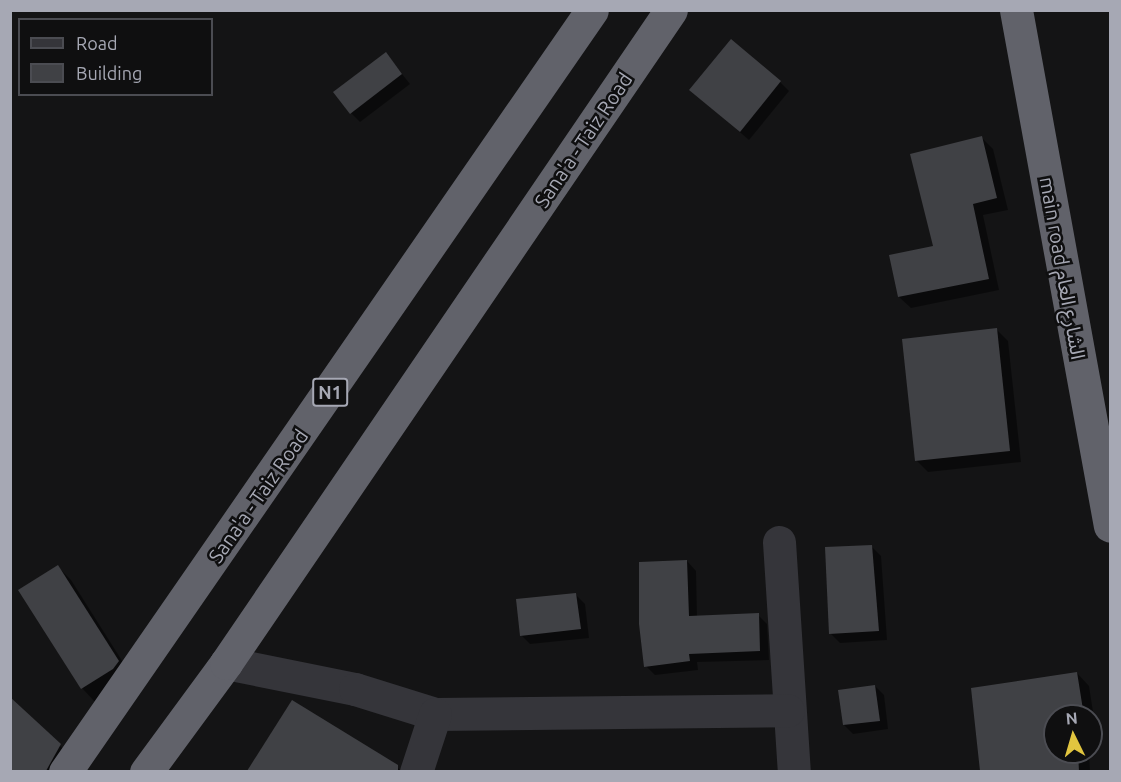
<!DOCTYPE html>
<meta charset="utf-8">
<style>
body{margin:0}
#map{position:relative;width:1121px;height:782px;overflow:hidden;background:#141415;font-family:Ubuntu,"Noto Sans Arabic",sans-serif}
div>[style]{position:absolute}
.shadow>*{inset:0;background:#0007}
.building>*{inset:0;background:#404145}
.minor>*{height:33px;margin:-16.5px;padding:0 16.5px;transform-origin:16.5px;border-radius:16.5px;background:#35353a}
.highway>*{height:33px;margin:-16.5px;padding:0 16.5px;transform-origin:16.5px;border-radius:16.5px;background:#61626a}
span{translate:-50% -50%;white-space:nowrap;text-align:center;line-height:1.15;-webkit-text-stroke:5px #0f0f10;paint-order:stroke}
.shield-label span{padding:2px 4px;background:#0f0f10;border:2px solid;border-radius:4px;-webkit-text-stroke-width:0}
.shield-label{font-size:18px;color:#a6a8b4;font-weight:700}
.street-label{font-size:20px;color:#a6a8b4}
.frame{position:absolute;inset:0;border:12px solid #a6a8b4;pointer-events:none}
.legend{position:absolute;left:18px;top:18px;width:195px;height:78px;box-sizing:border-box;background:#0f0f10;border:2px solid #4b4c52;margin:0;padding:8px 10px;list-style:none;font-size:18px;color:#a6a8b4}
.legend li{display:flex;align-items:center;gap:12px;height:30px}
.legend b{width:30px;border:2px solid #4b4c52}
.north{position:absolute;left:1043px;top:704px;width:60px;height:60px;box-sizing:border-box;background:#0f0f10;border:2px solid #4b4c52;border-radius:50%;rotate:355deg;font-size:16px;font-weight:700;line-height:24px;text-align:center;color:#a6a8b4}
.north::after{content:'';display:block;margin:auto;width:21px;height:27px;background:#e1c53f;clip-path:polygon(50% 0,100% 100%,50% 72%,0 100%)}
</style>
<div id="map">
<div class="shadow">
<div style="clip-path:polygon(386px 54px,410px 84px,360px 122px,351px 113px)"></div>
<div style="clip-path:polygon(780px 82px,789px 91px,749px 140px,691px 90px)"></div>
<div style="clip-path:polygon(982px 138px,993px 149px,1008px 210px,983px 215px,999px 290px,911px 308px,899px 297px,934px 247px)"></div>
<div style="clip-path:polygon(997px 330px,1008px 341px,1021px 462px,928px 472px,916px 460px)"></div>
<div style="clip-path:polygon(872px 547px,881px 556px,887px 640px,840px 643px,831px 634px)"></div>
<div style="clip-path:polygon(687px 561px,696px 571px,697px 617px,758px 615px,767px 624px,769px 660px,697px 662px,698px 670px,655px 675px,646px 666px)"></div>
<div style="clip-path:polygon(58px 567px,71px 580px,131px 675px,95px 702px,82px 688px,20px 591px)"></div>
<div style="clip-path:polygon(576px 595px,585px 604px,589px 638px,530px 644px,521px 635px)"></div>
<div style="clip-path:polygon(1077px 673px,1089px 686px,1096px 731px,1091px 732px,1091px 716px,1055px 716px,1055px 752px,1089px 752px,1090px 772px,981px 772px,972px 689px)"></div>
<div style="clip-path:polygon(875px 686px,884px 695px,888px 729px,853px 734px,844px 725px)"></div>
<div style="clip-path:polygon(10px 699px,74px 759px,65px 772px,10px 772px)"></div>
<div style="clip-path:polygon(293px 702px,397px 767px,402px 772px,249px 772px)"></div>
</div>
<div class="building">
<div style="clip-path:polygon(731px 39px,781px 81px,740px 132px,689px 90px)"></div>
<div style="clip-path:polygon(386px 52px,402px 74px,350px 114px,333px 92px)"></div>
<div style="clip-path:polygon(982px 136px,997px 198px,973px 204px,989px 279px,898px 297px,889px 255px,933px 246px,910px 154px)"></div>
<div style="clip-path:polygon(997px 328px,1010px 451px,915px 461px,902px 339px)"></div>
<div style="clip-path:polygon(872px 545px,879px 631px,829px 634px,825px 547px)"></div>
<div style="clip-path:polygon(687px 560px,689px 616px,759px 613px,760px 651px,689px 654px,690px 661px,644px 667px,639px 624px,639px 562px)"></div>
<div style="clip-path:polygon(58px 565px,119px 661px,113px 669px,81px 689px,18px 590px)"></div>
<div style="clip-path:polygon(576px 593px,581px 629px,520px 636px,516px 599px)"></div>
<div style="clip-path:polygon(1077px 672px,1084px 716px,1055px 716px,1055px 752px,1078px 752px,1079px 771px,980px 771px,971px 688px)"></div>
<div style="clip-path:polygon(875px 685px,880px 721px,843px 725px,838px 690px)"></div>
<div style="clip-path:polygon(10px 697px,61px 744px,46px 771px,10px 771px)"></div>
<div style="clip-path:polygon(292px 700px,398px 765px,398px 771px,247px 771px)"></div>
</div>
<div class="minor">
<div style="left:779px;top:542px;width:230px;rotate:86.3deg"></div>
<div style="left:226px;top:663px;width:132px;rotate:11.4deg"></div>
<div style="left:355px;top:689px;width:84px;rotate:17.4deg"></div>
<div style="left:435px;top:714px;width:353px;rotate:-0.6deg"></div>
<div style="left:416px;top:772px;width:61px;rotate:-71.9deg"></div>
</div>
<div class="highway">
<div style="left:1016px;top:10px;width:524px;rotate:79.68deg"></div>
<div style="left:65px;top:772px;width:926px;rotate:-55.33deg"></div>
<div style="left:146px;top:772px;width:135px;rotate:-53.7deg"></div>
<div style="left:226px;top:663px;width:790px;rotate:-55.73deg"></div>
</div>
<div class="shield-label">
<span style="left:330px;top:392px">N1</span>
</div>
<div class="street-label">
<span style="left:583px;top:140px;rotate:-56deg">Sana'a - Taiz Road</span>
<span style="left:1063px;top:268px;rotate:80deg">main road الشارع العام</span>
<span style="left:258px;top:496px;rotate:-55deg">Sana'a - Taiz Road</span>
</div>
<div class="frame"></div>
<ul class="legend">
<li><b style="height:8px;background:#35353a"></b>Road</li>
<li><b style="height:16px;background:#404145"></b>Building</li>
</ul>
<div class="north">N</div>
</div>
